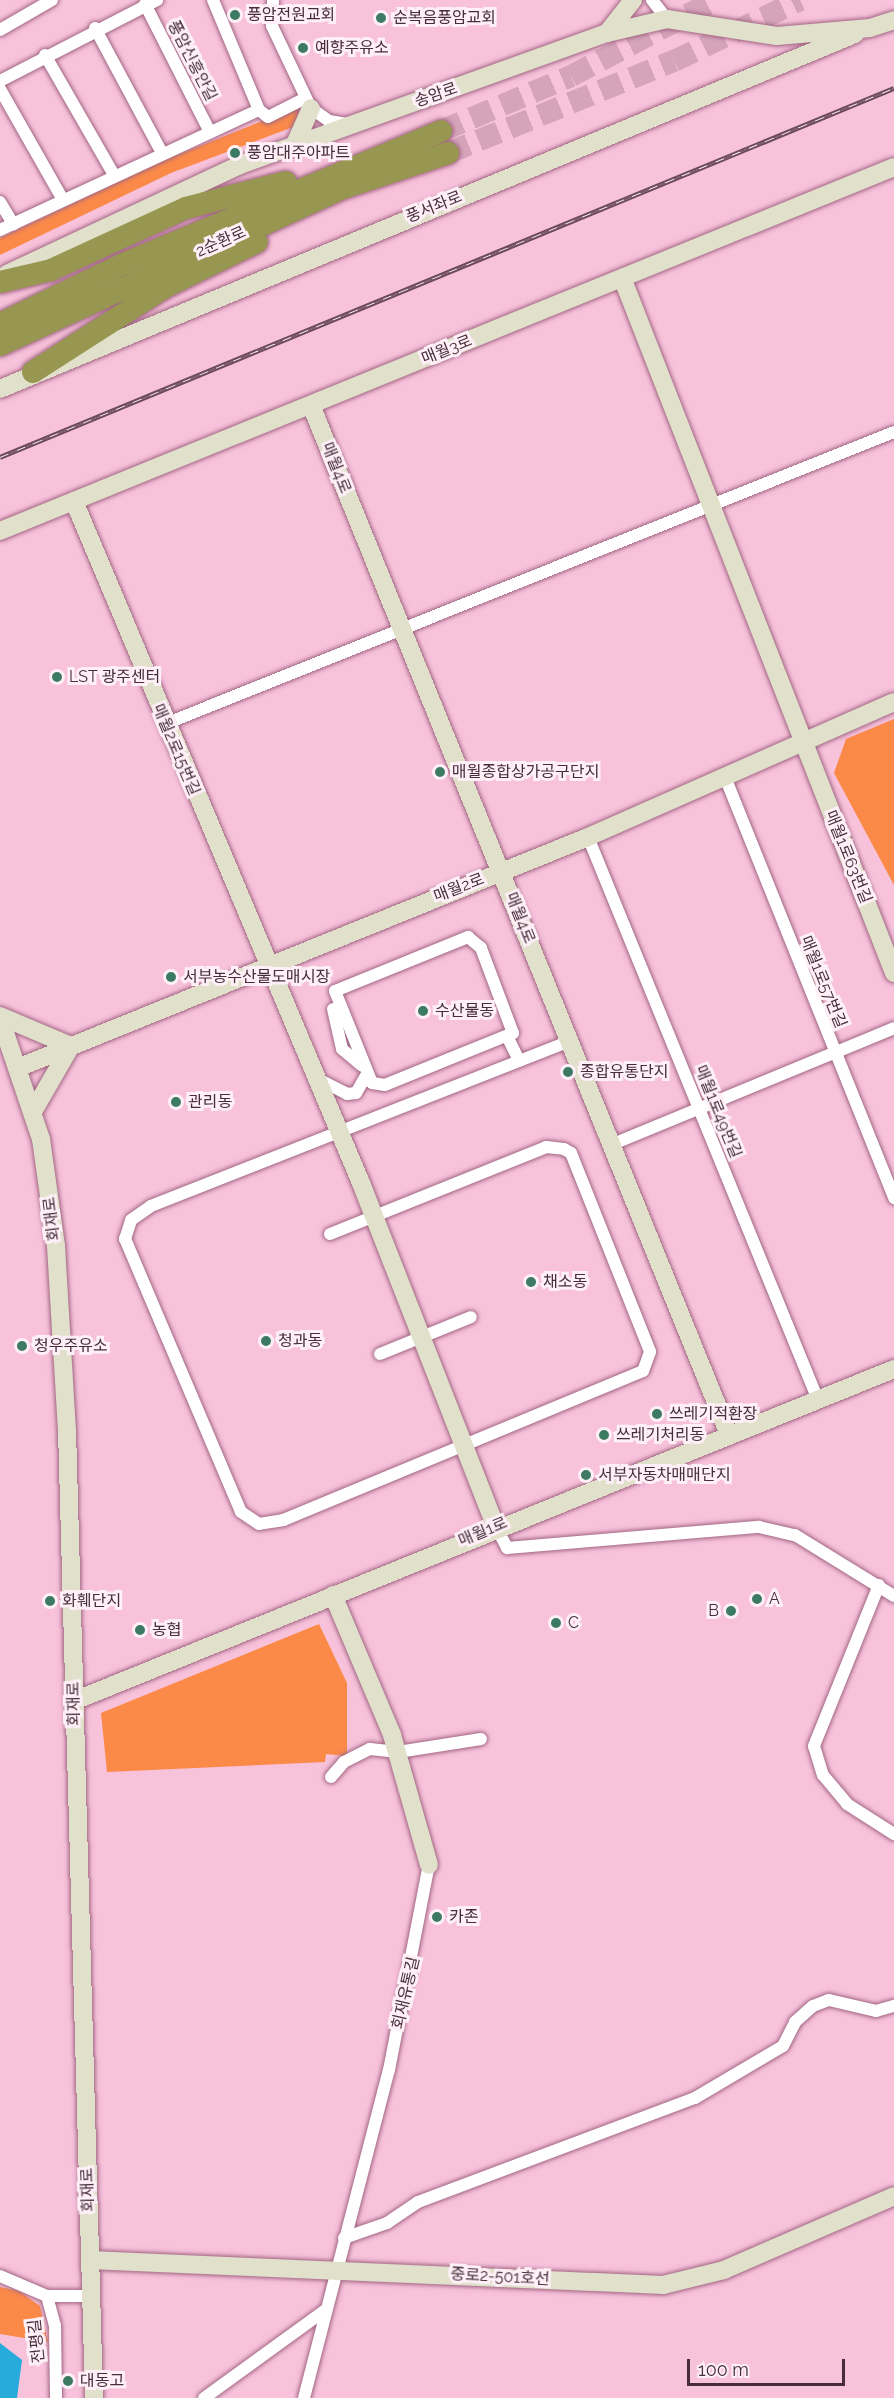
<!DOCTYPE html>
<meta charset="utf-8">
<style>
body{margin:0}
#map{position:relative;width:894px;height:2398px;overflow:hidden;background:#f8c2db;font-family:Raleway,"Noto Sans KR",sans-serif}
div>[style]{position:absolute}
.green>*{inset:0;background:#fb8a49}
.water>*{inset:0;background:#26abdb}
.highway-tunnel>*{height:22px;margin-top:-11px;transform-origin:0;background:repeating-linear-gradient(90deg,#d5a4bb 0 22px,transparent 0 33px)}
.roads{filter:drop-shadow(0 0 2px #a26684) drop-shadow(0 0 2px #a26684)}
.street>*{height:12px;margin:-6px;padding:0 6px;transform-origin:6px;border-radius:6px;background:#fff}
.secondary>*{height:18px;margin:-9px;padding:0 9px;transform-origin:9px;border-radius:9px;background:#e0e0cb}
.highway>*{height:22px;margin:-11px;padding:0 11px;transform-origin:11px;border-radius:11px;background:#979751}
.rail>*{height:5px;margin-top:-2.5px;transform-origin:0;background:repeating-linear-gradient(90deg,#fef0f6 0 9px,#6b4b5b 0 18px);box-sizing:border-box;border-block:2px solid #6b4b5b}
.dots>*{width:16px;height:16px;translate:-50% -50%;box-sizing:border-box;border:3px solid #fef0f6;border-radius:50%}
span{translate:-50% -50%;white-space:nowrap;text-align:center;line-height:1.15;-webkit-text-stroke:6px #fef0f6;paint-order:stroke}
.poi-label{font-size:16px;color:#472d3a}
.left{translate:0 -50%;text-align:left}
.right{translate:-100% -50%;text-align:right}
.street-label{font-size:16px;color:#472d3a}
.scale{position:absolute;left:687px;top:2359px;width:158px;height:27px;box-sizing:border-box;border:3px solid #472d3a;border-top:0;padding-left:8px;font-size:18px;line-height:21px;white-space:nowrap;color:#472d3a;-webkit-text-stroke:4px #fef0f6;paint-order:stroke}
</style>
<div id="map">
<div class="green">
<div style="clip-path:polygon(297px 107px,300px 114px,293px 127px,171px 173px,0 255px,0 238px,165px 160px)"></div>
<div style="clip-path:polygon(894px 719px,894px 885px,834px 773px,846px 739px)"></div>
<div style="clip-path:polygon(319px 1624px,347px 1683px,347px 1756px,326px 1754px,325px 1762px,107px 1772px,101px 1713px)"></div>
<div style="clip-path:polygon(0 2287px,19px 2291px,40px 2306px,48px 2342px,0 2334px)"></div>
</div>
<div class="water">
<div style="clip-path:polygon(0 2343px,22px 2360px,17px 2398px,0 2398px)"></div>
</div>
<div class="highway-tunnel">
<div style="left:441px;top:131px;width:141px;rotate:-22.9deg"></div>
<div style="left:571px;top:76px;width:164px;rotate:-27.7deg"></div>
<div style="left:448px;top:153px;width:244px;rotate:-22.2deg"></div>
<div style="left:674px;top:61px;width:140px;rotate:-25.8deg"></div>
</div>
<div class="roads">
<div class="street">
<div style="left:213px;top:0;width:119px;rotate:67.3deg"></div>
<div style="left:273px;top:0;width:26px;rotate:92deg"></div>
<div style="left:272px;top:26px;width:91px;rotate:64.6deg"></div>
<div style="left:311px;top:108px;width:22px;rotate:36deg"></div>
<div style="left:329px;top:121px;width:18px;rotate:9deg"></div>
<div style="left:652px;top:0;width:24px;rotate:52deg"></div>
<div style="left:145px;top:4px;width:144px;rotate:63.1deg"></div>
<div style="left:95px;top:28px;width:142px;rotate:61.8deg"></div>
<div style="left:0;top:30px;width:60px;rotate:-30deg"></div>
<div style="left:45px;top:55px;width:138px;rotate:60.1deg"></div>
<div style="left:0;top:81px;width:177px;rotate:-27.3deg"></div>
<div style="left:0;top:89px;width:128px;rotate:60.4deg"></div>
<div style="left:259px;top:110px;width:11px;rotate:38deg"></div>
<div style="left:268px;top:117px;width:42px;rotate:-26.6deg"></div>
<div style="left:0;top:202px;width:26px;rotate:59deg"></div>
<div style="left:0;top:230px;width:285px;rotate:-24.9deg"></div>
<div style="left:165px;top:724px;width:785px;rotate:-21.83deg"></div>
<div style="left:725px;top:777px;width:454px;rotate:68.1deg"></div>
<div style="left:588px;top:837px;width:608px;rotate:67.78deg"></div>
<div style="left:468px;top:937px;width:17px;rotate:40deg"></div>
<div style="left:481px;top:948px;width:91px;rotate:69.4deg"></div>
<div style="left:513px;top:1033px;width:138px;rotate:157.9deg"></div>
<div style="left:385px;top:1085px;width:13px;rotate:-171deg"></div>
<div style="left:372px;top:1083px;width:99px;rotate:-111.9deg"></div>
<div style="left:335px;top:991px;width:144px;rotate:-22.1deg"></div>
<div style="left:333px;top:1009px;width:41px;rotate:77.3deg"></div>
<div style="left:342px;top:1049px;width:26px;rotate:40deg"></div>
<div style="left:508px;top:1038px;width:25px;rotate:64deg"></div>
<div style="left:316px;top:1078px;width:35px;rotate:27deg"></div>
<div style="left:347px;top:1094px;width:9px;rotate:-6deg"></div>
<div style="left:356px;top:1093px;width:20px;rotate:-60deg"></div>
<div style="left:613px;top:1144px;width:304px;rotate:-22.4deg"></div>
<div style="left:330px;top:1234px;width:233px;rotate:-21.9deg"></div>
<div style="left:546px;top:1147px;width:18px;rotate:6deg"></div>
<div style="left:564px;top:1149px;width:8px;rotate:30deg"></div>
<div style="left:571px;top:1153px;width:214px;rotate:68.3deg"></div>
<div style="left:650px;top:1352px;width:20px;rotate:110deg"></div>
<div style="left:643px;top:1371px;width:389px;rotate:157.5deg"></div>
<div style="left:284px;top:1520px;width:25px;rotate:171deg"></div>
<div style="left:259px;top:1524px;width:22px;rotate:-146deg"></div>
<div style="left:241px;top:1512px;width:297px;rotate:-113deg"></div>
<div style="left:125px;top:1239px;width:20px;rotate:-72deg"></div>
<div style="left:131px;top:1220px;width:24px;rotate:-35deg"></div>
<div style="left:151px;top:1206px;width:449px;rotate:-21.5deg"></div>
<div style="left:380px;top:1354px;width:98px;rotate:-22.1deg"></div>
<div style="left:496px;top:1527px;width:24px;rotate:62deg"></div>
<div style="left:507px;top:1548px;width:253px;rotate:-4.8deg"></div>
<div style="left:759px;top:1527px;width:37px;rotate:13deg"></div>
<div style="left:795px;top:1535px;width:116px;rotate:31.6deg"></div>
<div style="left:879px;top:1585px;width:174px;rotate:112deg"></div>
<div style="left:814px;top:1746px;width:30px;rotate:73deg"></div>
<div style="left:823px;top:1775px;width:38px;rotate:50deg"></div>
<div style="left:847px;top:1804px;width:56px;rotate:32.6deg"></div>
<div style="left:331px;top:1777px;width:20px;rotate:-49deg"></div>
<div style="left:344px;top:1762px;width:29px;rotate:-27deg"></div>
<div style="left:370px;top:1749px;width:28px;rotate:6deg"></div>
<div style="left:398px;top:1752px;width:84px;rotate:-8.9deg"></div>
<div style="left:344px;top:2238px;width:46px;rotate:-19.2deg"></div>
<div style="left:387px;top:2223px;width:37px;rotate:-34deg"></div>
<div style="left:418px;top:2202px;width:296px;rotate:-20.6deg"></div>
<div style="left:695px;top:2098px;width:102px;rotate:-30.6deg"></div>
<div style="left:783px;top:2046px;width:27px;rotate:-63deg"></div>
<div style="left:795px;top:2022px;width:24px;rotate:-42deg"></div>
<div style="left:813px;top:2006px;width:17px;rotate:-21deg"></div>
<div style="left:829px;top:2000px;width:48px;rotate:13.2deg"></div>
<div style="left:876px;top:2011px;width:19px;rotate:-16deg"></div>
<div style="left:0;top:2276px;width:51px;rotate:23.1deg"></div>
<div style="left:47px;top:2296px;width:30px;rotate:75deg"></div>
<div style="left:55px;top:2325px;width:73px;rotate:89.2deg"></div>
<div style="left:47px;top:2296px;width:44px"></div>
<div style="left:204px;top:2398px;width:148px;rotate:-35.9deg"></div>
<div style="left:304px;top:2398px;width:339px;rotate:-75.5deg"></div>
<div style="left:389px;top:2070px;width:209px;rotate:-79deg"></div>
</div>
<div class="secondary">
<div style="left:607px;top:33px;width:42px;rotate:-51.8deg"></div>
<div style="left:295px;top:144px;width:39px;rotate:-66deg"></div>
<div style="left:7px;top:274px;width:257px;rotate:-25.1deg"></div>
<div style="left:240px;top:165px;width:390px;rotate:-19.8deg"></div>
<div style="left:607px;top:33px;width:62px;rotate:-13.1deg"></div>
<div style="left:667px;top:19px;width:111px;rotate:8.8deg"></div>
<div style="left:777px;top:36px;width:93px;rotate:-4.9deg"></div>
<div style="left:870px;top:28px;width:25px;rotate:-18deg"></div>
<div style="left:623px;top:280px;width:744px;rotate:68.64deg"></div>
<div style="left:0;top:389px;width:926px;rotate:-22.55deg"></div>
<div style="left:311px;top:405px;width:1108px;rotate:67.9deg"></div>
<div style="left:74px;top:501px;width:740px;rotate:67.18deg"></div>
<div style="left:361px;top:1183px;width:370px;rotate:68.6deg"></div>
<div style="left:0;top:531px;width:965px;rotate:-22.15deg"></div>
<div style="left:0;top:1016px;width:77px;rotate:22.9deg"></div>
<div style="left:0;top:1018px;width:128px;rotate:71.3deg"></div>
<div style="left:41px;top:1139px;width:108px;rotate:82deg"></div>
<div style="left:56px;top:1246px;width:184px;rotate:86.6deg"></div>
<div style="left:67px;top:1430px;width:968px;rotate:88.4deg"></div>
<div style="left:20px;top:1067px;width:613px;rotate:-22.04deg"></div>
<div style="left:588px;top:837px;width:334px;rotate:-23.8deg"></div>
<div style="left:34px;top:1110px;width:74px;rotate:-60deg"></div>
<div style="left:333px;top:1595px;width:152px;rotate:67.1deg"></div>
<div style="left:392px;top:1735px;width:135px;rotate:74.1deg"></div>
<div style="left:74px;top:1701px;width:885px;rotate:-22.04deg"></div>
<div style="left:90px;top:2260px;width:574px;rotate:2.5deg"></div>
<div style="left:663px;top:2285px;width:63px;rotate:-13.8deg"></div>
<div style="left:724px;top:2270px;width:185px;rotate:-23.5deg"></div>
</div>
<div class="highway">
<div style="left:0;top:282px;width:52px;rotate:-13.2deg"></div>
<div style="left:51px;top:270px;width:149px;rotate:-24.7deg"></div>
<div style="left:186px;top:208px;width:103px;rotate:-14.6deg"></div>
<div style="left:0;top:324px;width:135px;rotate:-26deg"></div>
<div style="left:121px;top:265px;width:347px;rotate:-22.7deg"></div>
<div style="left:0;top:345px;width:374px;rotate:-24.6deg"></div>
<div style="left:340px;top:189px;width:114px;rotate:-18.4deg"></div>
<div style="left:33px;top:372px;width:159px;rotate:-32.7deg"></div>
<div style="left:167px;top:286px;width:100px;rotate:-26.1deg"></div>
</div>
</div>
<div class="rail">
<div style="left:0;top:457px;width:967px;rotate:-22.43deg"></div>
</div>
<div class="dots">
<div style="left:235px;top:15px;background:#3d7a64"></div>
<div style="left:381px;top:18px;background:#3d7a64"></div>
<div style="left:303px;top:48px;background:#3d7a64"></div>
<div style="left:235px;top:153px;background:#3d7a64"></div>
<div style="left:57px;top:677px;background:#3d7a64"></div>
<div style="left:440px;top:772px;background:#3d7a64"></div>
<div style="left:171px;top:977px;background:#3d7a64"></div>
<div style="left:423px;top:1011px;background:#3d7a64"></div>
<div style="left:568px;top:1072px;background:#3d7a64"></div>
<div style="left:176px;top:1102px;background:#3d7a64"></div>
<div style="left:531px;top:1282px;background:#3d7a64"></div>
<div style="left:266px;top:1341px;background:#3d7a64"></div>
<div style="left:22px;top:1346px;background:#3d7a64"></div>
<div style="left:657px;top:1414px;background:#3d7a64"></div>
<div style="left:604px;top:1435px;background:#3d7a64"></div>
<div style="left:586px;top:1475px;background:#3d7a64"></div>
<div style="left:757px;top:1599px;background:#3d7a64"></div>
<div style="left:50px;top:1601px;background:#3d7a64"></div>
<div style="left:731px;top:1611px;background:#3d7a64"></div>
<div style="left:556px;top:1623px;background:#3d7a64"></div>
<div style="left:140px;top:1630px;background:#3d7a64"></div>
<div style="left:437px;top:1917px;background:#3d7a64"></div>
<div style="left:68px;top:2381px;background:#3d7a64"></div>
</div>
<div class="poi-label">
<span class="left" style="left:247px;top:15px">풍암전원교회</span>
<span class="left" style="left:393px;top:18px">순복음풍암교회</span>
<span class="left" style="left:315px;top:48px">예향주유소</span>
<span class="left" style="left:247px;top:153px">풍암대주아파트</span>
<span class="left" style="left:69px;top:677px">LST 광주센터</span>
<span class="left" style="left:452px;top:772px">매월종합상가공구단지</span>
<span class="left" style="left:183px;top:977px">서부농수산물도매시장</span>
<span class="left" style="left:435px;top:1011px">수산물동</span>
<span class="left" style="left:580px;top:1072px">종합유통단지</span>
<span class="left" style="left:188px;top:1102px">관리동</span>
<span class="left" style="left:543px;top:1282px">채소동</span>
<span class="left" style="left:278px;top:1341px">청과동</span>
<span class="left" style="left:34px;top:1346px">청우주유소</span>
<span class="left" style="left:669px;top:1414px">쓰레기적환장</span>
<span class="left" style="left:616px;top:1435px">쓰레기처리동</span>
<span class="left" style="left:598px;top:1475px">서부자동차매매단지</span>
<span class="left" style="left:769px;top:1599px">A</span>
<span class="left" style="left:62px;top:1601px">화훼단지</span>
<span class="right" style="left:719px;top:1611px">B</span>
<span class="left" style="left:568px;top:1623px">C</span>
<span class="left" style="left:152px;top:1630px">농협</span>
<span class="left" style="left:449px;top:1917px">카존</span>
<span class="left" style="left:80px;top:2381px">대동고</span>
</div>
<div class="street-label">
<span style="left:192px;top:61px;rotate:63deg">풍암신흥안길</span>
<span style="left:436px;top:95px;rotate:-19deg">송암로</span>
<span style="left:434px;top:207px;rotate:-22deg">풍서좌로</span>
<span style="left:221px;top:242px;rotate:-24deg">2순환로</span>
<span style="left:447px;top:350px;rotate:-22deg">매월3로</span>
<span style="left:336px;top:468px;rotate:68deg">매월4로</span>
<span style="left:176px;top:750px;rotate:67deg">매월2로15번길</span>
<span style="left:848px;top:857px;rotate:68deg">매월1로63번길</span>
<span style="left:459px;top:888px;rotate:-21deg">매월2로</span>
<span style="left:520px;top:918px;rotate:68deg">매월4로</span>
<span style="left:823px;top:982px;rotate:68deg">매월1로57번길</span>
<span style="left:718px;top:1112px;rotate:68deg">매월1로49번길</span>
<span style="left:52px;top:1219px;rotate:-97deg">회재로</span>
<span style="left:483px;top:1532px;rotate:-23deg">매월1로</span>
<span style="left:74px;top:1704px;rotate:-91deg">회재로</span>
<span style="left:406px;top:1993px;rotate:-77deg">회재유통길</span>
<span style="left:88px;top:2190px;rotate:-92deg">회재로</span>
<span style="left:500px;top:2277px;rotate:3deg">중로2-501호선</span>
<span style="left:37px;top:2341px;rotate:-96deg">전평길</span>
</div>
<div class="scale">100 m</div>
</div>
